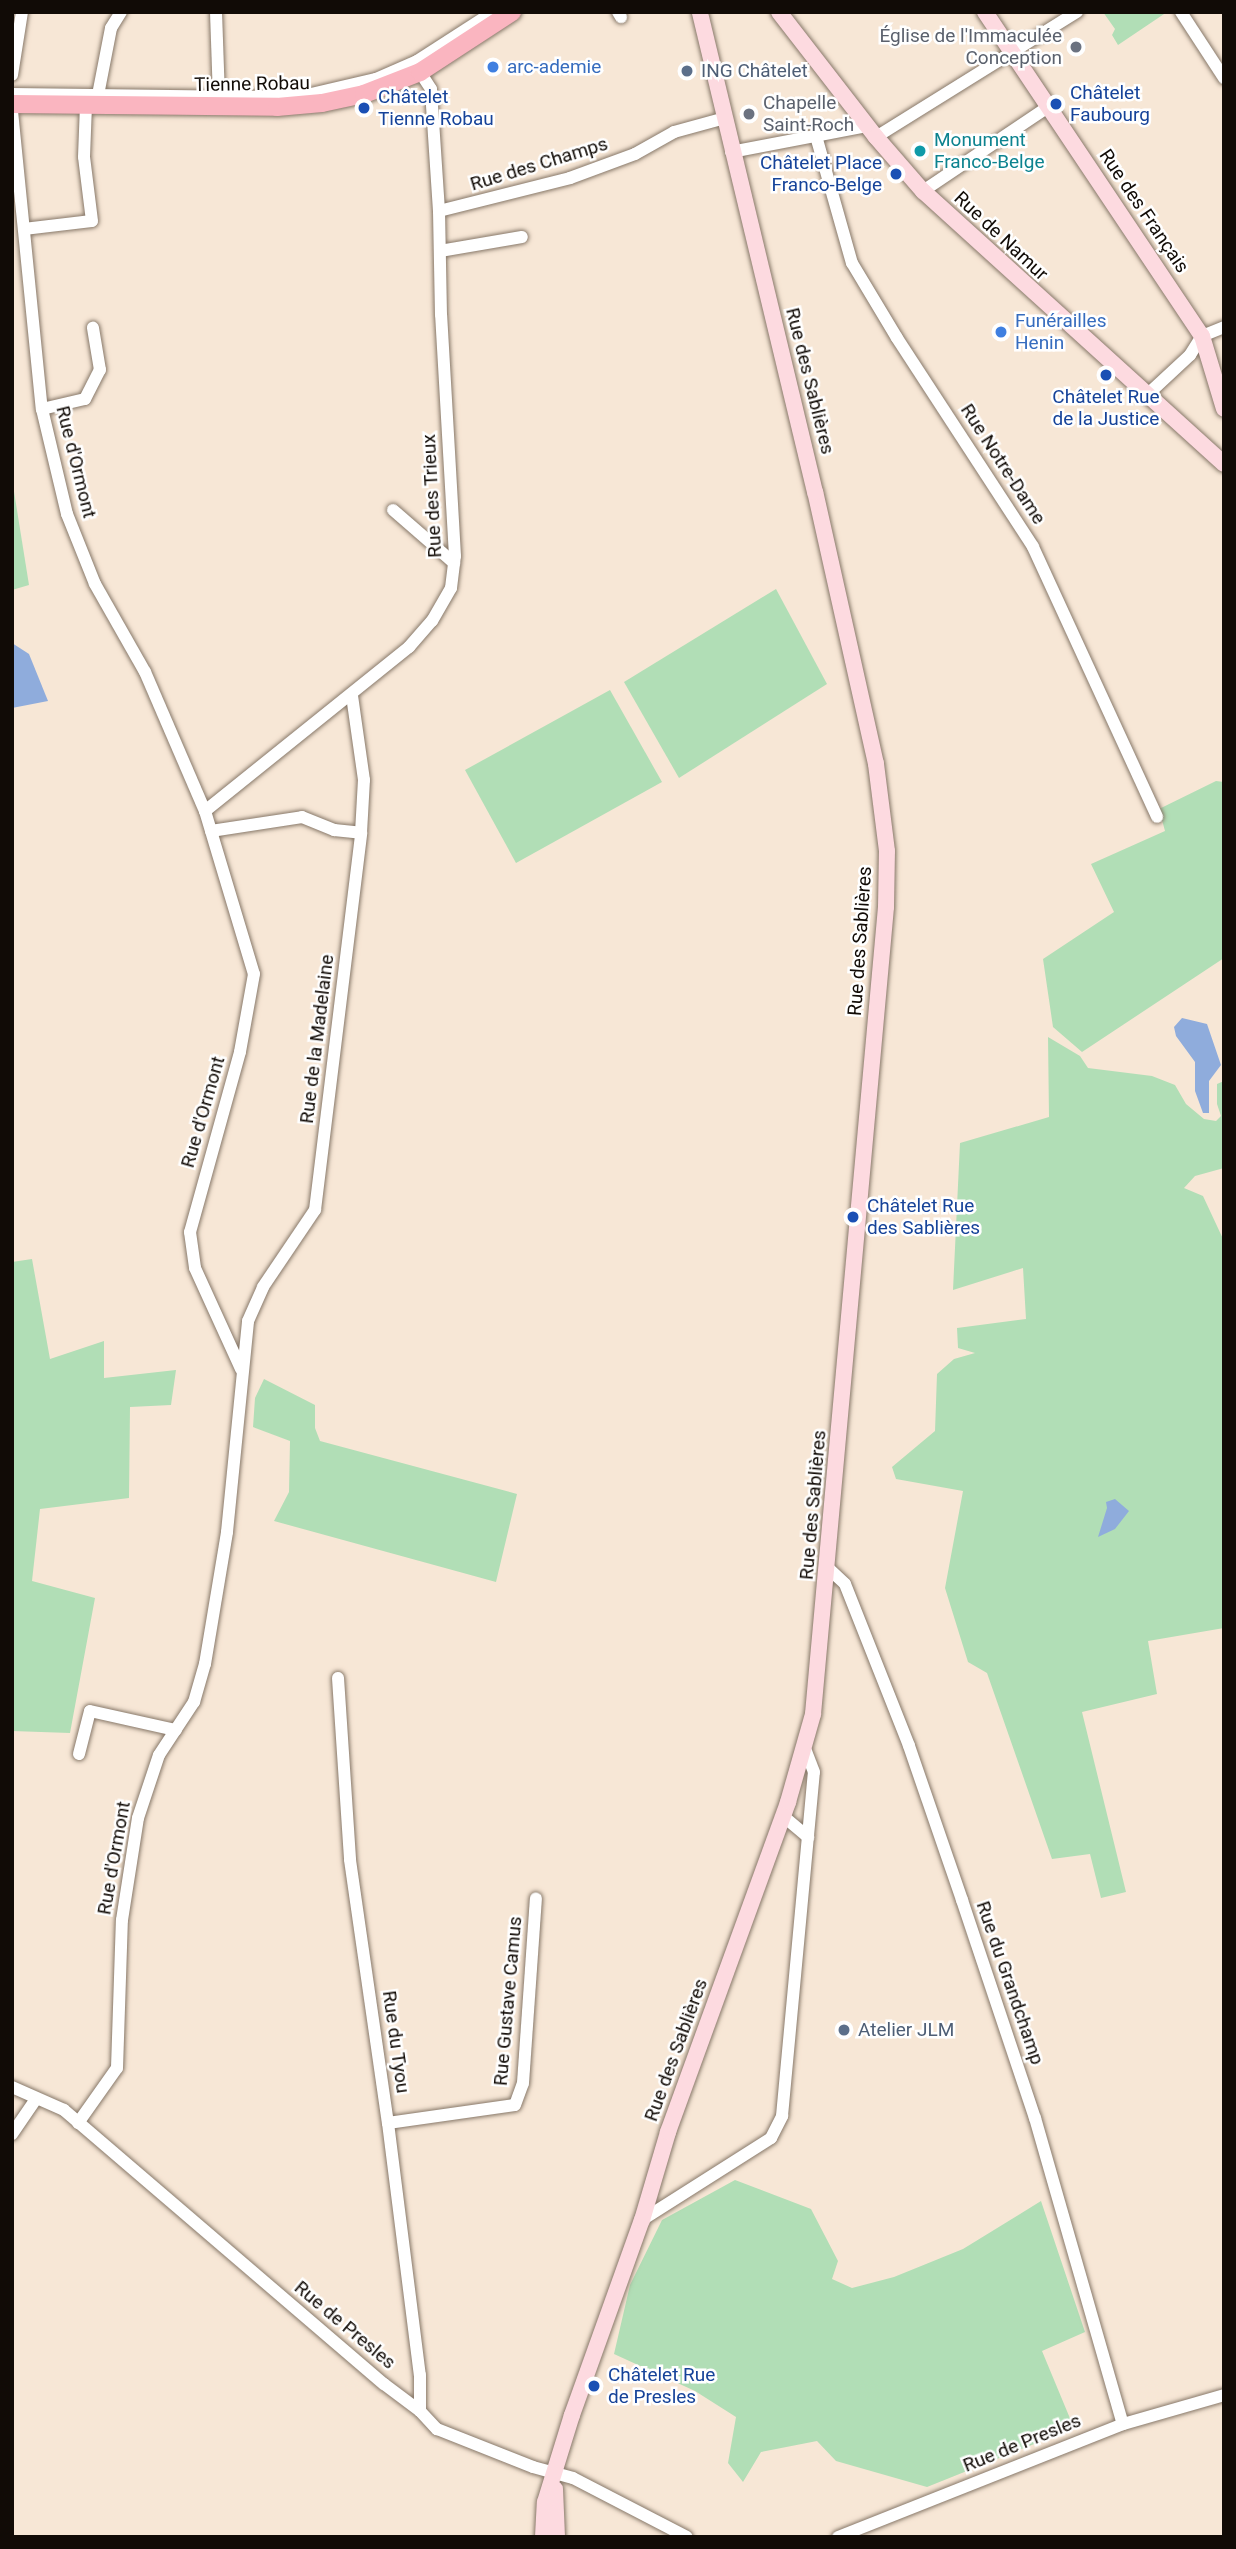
<!DOCTYPE html>
<meta charset="utf-8">
<style>
body{margin:0}
#map{position:relative;width:1236px;height:2549px;overflow:hidden;background:#f7e7d6;font-family:Roboto,sans-serif}
div>[style]{position:absolute}
.green>*{inset:0;background:#b1deb6}
.water>*{inset:0;background:#8facdc}
.roads{filter:drop-shadow(0 0 2px #877869) drop-shadow(0 0 2px #877869)}
.minor>*{height:12px;margin:-6px;padding:0 6px;transform-origin:6px;border-radius:6px;background:#fff}
.secondary>*{height:16px;margin:-8px;padding:0 8px;transform-origin:8px;border-radius:8px;background:#fddae0}
.primary>*{height:18px;margin:-9px;padding:0 9px;transform-origin:9px;border-radius:9px;background:#fab5c0}
.dots>*{width:19px;height:19px;translate:-50% -50%;box-sizing:border-box;border:4px solid #fff;border-radius:50%}
span{translate:-50% -50%;white-space:nowrap;text-align:center;line-height:1.15;-webkit-text-stroke:5px #fff;paint-order:stroke}
.worship-label{font-size:19px;color:#5b616d}
.right{translate:-100% -50%;text-align:right}
.left{translate:0 -50%;text-align:left}
.shop-label{font-size:19px;color:#366cbe}
.service-label{font-size:19px;color:#4e5e75}
.street-label{font-size:19px;color:#110b06}
.transit-label{font-size:19px;color:#164399}
.culture-label{font-size:19px;color:#0d838f}
.frame{position:absolute;inset:0;border:14px solid #110b06;pointer-events:none}
</style>
<div id="map">
<div class="green">
<div style="clip-path:polygon(1103px 12px,1167px 12px,1118px 45px,1112px 35px,1115px 29px)"></div>
<div style="clip-path:polygon(12px 479px,29px 585px,12px 590px)"></div>
<div style="clip-path:polygon(776px 589px,827px 684px,679px 778px,624px 682px)"></div>
<div style="clip-path:polygon(610px 690px,662px 782px,516px 863px,465px 770px)"></div>
<div style="clip-path:polygon(1216px 781px,1224px 782px,1224px 958px,1082px 1052px,1053px 1027px,1043px 959px,1114px 912px,1091px 864px,1165px 831px,1159px 809px)"></div>
<div style="clip-path:polygon(1048px 1037px,1080px 1056px,1088px 1068px,1152px 1076px,1175px 1085px,1186px 1104px,1204px 1119px,1216px 1121px,1221px 1116px,1217px 1104px,1217px 1084px,1224px 1081px,1224px 1168px,1195px 1176px,1184px 1188px,1203px 1196px,1224px 1241px,1224px 1628px,1148px 1641px,1157px 1694px,1082px 1712px,1126px 1892px,1101px 1898px,1090px 1854px,1052px 1859px,987px 1673px,968px 1662px,945px 1588px,963px 1491px,896px 1479px,892px 1467px,935px 1431px,937px 1374px,954px 1359px,975px 1353px,958px 1348px,957px 1328px,1026px 1319px,1023px 1268px,953px 1290px,960px 1143px,1049px 1117px)"></div>
<div style="clip-path:polygon(32px 1259px,50px 1359px,104px 1341px,104px 1378px,176px 1370px,171px 1405px,130px 1407px,129px 1498px,40px 1509px,32px 1581px,95px 1598px,70px 1733px,12px 1731px,12px 1262px)"></div>
<div style="clip-path:polygon(264px 1379px,315px 1405px,315px 1428px,320px 1441px,517px 1494px,496px 1582px,274px 1521px,289px 1492px,290px 1441px,253px 1427px,255px 1398px)"></div>
<div style="clip-path:polygon(735px 2180px,811px 2209px,838px 2261px,832px 2279px,852px 2288px,894px 2277px,963px 2249px,1041px 2201px,1085px 2332px,1042px 2351px,1074px 2428px,927px 2487px,836px 2461px,817px 2441px,761px 2452px,743px 2482px,728px 2463px,736px 2417px,695px 2391px,614px 2354px,630px 2285px,662px 2220px)"></div>
</div>
<div class="water">
<div style="clip-path:polygon(12px 643px,29px 654px,48px 701px,12px 708px)"></div>
<div style="clip-path:polygon(1182px 1018px,1207px 1024px,1221px 1065px,1209px 1081px,1209px 1113px,1203px 1113px,1195px 1091px,1195px 1062px,1176px 1036px,1174px 1027px)"></div>
<div style="clip-path:polygon(1115px 1499px,1129px 1511px,1115px 1529px,1098px 1537px,1107px 1508px,1106px 1502px)"></div>
</div>
<div class="roads">
<div class="minor">
<div style="left:216px;top:12px;width:84px;rotate:88deg"></div>
<div style="left:618px;top:12px;width:6px;rotate:59deg"></div>
<div style="left:1181px;top:12px;width:79px;rotate:56.9deg"></div>
<div style="left:12px;top:75px;width:64px;rotate:-81deg"></div>
<div style="left:12px;top:94px;width:238px;rotate:0.7deg"></div>
<div style="left:250px;top:97px;width:61px;rotate:-2.8deg"></div>
<div style="left:311px;top:94px;width:67px;rotate:-13deg"></div>
<div style="left:376px;top:79px;width:45px;rotate:-23.7deg"></div>
<div style="left:417px;top:61px;width:90px;rotate:-32.8deg"></div>
<div style="left:98px;top:95px;width:68px;rotate:-79deg"></div>
<div style="left:111px;top:28px;width:19px;rotate:-58deg"></div>
<div style="left:12px;top:111px;width:300px;rotate:84.3deg"></div>
<div style="left:42px;top:409px;width:108px;rotate:76.6deg"></div>
<div style="left:67px;top:514px;width:75px;rotate:68.2deg"></div>
<div style="left:95px;top:584px;width:101px;rotate:60.4deg"></div>
<div style="left:145px;top:672px;width:151px;rotate:66.7deg"></div>
<div style="left:205px;top:811px;width:170px;rotate:73.3deg"></div>
<div style="left:254px;top:974px;width:79px;rotate:100.2deg"></div>
<div style="left:240px;top:1052px;width:187px;rotate:105.5deg"></div>
<div style="left:190px;top:1232px;width:36px;rotate:82deg"></div>
<div style="left:195px;top:1268px;width:111px;rotate:65.5deg"></div>
<div style="left:816px;top:136px;width:132px;rotate:74.2deg"></div>
<div style="left:852px;top:263px;width:87px;rotate:59deg"></div>
<div style="left:897px;top:338px;width:249px;rotate:56.9deg"></div>
<div style="left:1033px;top:547px;width:297px;rotate:65.3deg"></div>
<div style="left:876px;top:137px;width:237px;rotate:-31.9deg"></div>
<div style="left:731px;top:152px;width:138px;rotate:-10.8deg"></div>
<div style="left:923px;top:191px;width:151px;rotate:-33.9deg"></div>
<div style="left:439px;top:211px;width:135px;rotate:-14.1deg"></div>
<div style="left:570px;top:178px;width:69px;rotate:-20.3deg"></div>
<div style="left:635px;top:154px;width:45px;rotate:-29.4deg"></div>
<div style="left:674px;top:132px;width:53px;rotate:-15.4deg"></div>
<div style="left:24px;top:229px;width:68px;rotate:-6.7deg"></div>
<div style="left:92px;top:221px;width:64px;rotate:-97.1deg"></div>
<div style="left:84px;top:157px;width:51px;rotate:-87.8deg"></div>
<div style="left:440px;top:251px;width:83px;rotate:-9.7deg"></div>
<div style="left:1147px;top:395px;width:59px;rotate:-42.9deg"></div>
<div style="left:1190px;top:355px;width:22px;rotate:-58deg"></div>
<div style="left:1202px;top:336px;width:24px;rotate:-22deg"></div>
<div style="left:42px;top:409px;width:44px;rotate:-13.1deg"></div>
<div style="left:85px;top:399px;width:33px;rotate:-63deg"></div>
<div style="left:100px;top:370px;width:43px;rotate:-99.5deg"></div>
<div style="left:393px;top:510px;width:81px;rotate:41deg"></div>
<div style="left:205px;top:811px;width:262px;rotate:-38.8deg"></div>
<div style="left:409px;top:647px;width:35px;rotate:-49deg"></div>
<div style="left:432px;top:621px;width:38px;rotate:-60deg"></div>
<div style="left:451px;top:588px;width:32px;rotate:-83deg"></div>
<div style="left:455px;top:556px;width:241px;rotate:-93.3deg"></div>
<div style="left:441px;top:315px;width:104px;rotate:-91.1deg"></div>
<div style="left:439px;top:211px;width:122px;rotate:-93.8deg"></div>
<div style="left:431px;top:89px;width:20px;rotate:-123deg"></div>
<div style="left:211px;top:831px;width:92px;rotate:-8.7deg"></div>
<div style="left:302px;top:817px;width:35px;rotate:22deg"></div>
<div style="left:334px;top:830px;width:27px;rotate:6deg"></div>
<div style="left:828px;top:1568px;width:23px;rotate:43deg"></div>
<div style="left:845px;top:1584px;width:174px;rotate:68.4deg"></div>
<div style="left:909px;top:1746px;width:163px;rotate:71deg"></div>
<div style="left:962px;top:1900px;width:230px;rotate:71.5deg"></div>
<div style="left:1035px;top:2118px;width:318px;rotate:74deg"></div>
<div style="left:338px;top:1678px;width:182px;rotate:86.2deg"></div>
<div style="left:350px;top:1860px;width:266px;rotate:81.8deg"></div>
<div style="left:388px;top:2123px;width:254px;rotate:82.8deg"></div>
<div style="left:420px;top:2375px;width:36px;rotate:90deg"></div>
<div style="left:79px;top:1754px;width:44px;rotate:-75.7deg"></div>
<div style="left:90px;top:1711px;width:88px;rotate:12.5deg"></div>
<div style="left:783px;top:1816px;width:33px;rotate:40deg"></div>
<div style="left:12px;top:2087px;width:57px;rotate:23.9deg"></div>
<div style="left:64px;top:2110px;width:421px;rotate:40.6deg"></div>
<div style="left:384px;top:2384px;width:45px;rotate:36.9deg"></div>
<div style="left:420px;top:2411px;width:25px;rotate:47deg"></div>
<div style="left:437px;top:2429px;width:103px;rotate:21.6deg"></div>
<div style="left:533px;top:2467px;width:41px;rotate:15.4deg"></div>
<div style="left:573px;top:2478px;width:128px;rotate:27.4deg"></div>
<div style="left:78px;top:2123px;width:67px;rotate:-54.7deg"></div>
<div style="left:117px;top:2068px;width:148px;rotate:-88.1deg"></div>
<div style="left:122px;top:1920px;width:103px;rotate:-81.1deg"></div>
<div style="left:138px;top:1818px;width:66px;rotate:-71.6deg"></div>
<div style="left:159px;top:1755px;width:64px;rotate:-56.6deg"></div>
<div style="left:194px;top:1702px;width:40px;rotate:-74deg"></div>
<div style="left:205px;top:1664px;width:134px;rotate:-80.5deg"></div>
<div style="left:227px;top:1532px;width:212px;rotate:-84.3deg"></div>
<div style="left:248px;top:1321px;width:37px;rotate:-66deg"></div>
<div style="left:263px;top:1287px;width:93px;rotate:-56deg"></div>
<div style="left:315px;top:1210px;width:380px;rotate:-83deg"></div>
<div style="left:361px;top:833px;width:53px;rotate:-86.8deg"></div>
<div style="left:364px;top:780px;width:85px;rotate:-98.1deg"></div>
<div style="left:388px;top:2123px;width:128px;rotate:-8.1deg"></div>
<div style="left:515px;top:2105px;width:23px;rotate:-70deg"></div>
<div style="left:523px;top:2083px;width:185px;rotate:-86deg"></div>
<div style="left:12px;top:2134px;width:42px;rotate:-55.6deg"></div>
<div style="left:642px;top:2220px;width:153px;rotate:-32.4deg"></div>
<div style="left:771px;top:2138px;width:25px;rotate:-63deg"></div>
<div style="left:782px;top:2116px;width:345px;rotate:-84.7deg"></div>
<div style="left:814px;top:1772px;width:28px;rotate:-111deg"></div>
<div style="left:838px;top:2537px;width:307px;rotate:-21.6deg"></div>
<div style="left:1123px;top:2424px;width:105px;rotate:-16deg"></div>
</div>
<div class="secondary">
<div style="left:779px;top:12px;width:158px;rotate:52.2deg"></div>
<div style="left:876px;top:137px;width:72px;rotate:49deg"></div>
<div style="left:923px;top:191px;width:406px;rotate:42.2deg"></div>
<div style="left:985px;top:12px;width:390px;rotate:56.2deg"></div>
<div style="left:1202px;top:336px;width:76px;rotate:73.2deg"></div>
<div style="left:555px;top:2489px;width:48px;rotate:87.6deg"></div>
<div style="left:543px;top:2537px;width:35px;rotate:-87deg"></div>
<div style="left:545px;top:2502px;width:91px;rotate:-72.8deg"></div>
<div style="left:572px;top:2415px;width:207px;rotate:-70.3deg"></div>
<div style="left:642px;top:2220px;width:92px;rotate:-73.5deg"></div>
<div style="left:668px;top:2132px;width:351px;rotate:-70deg"></div>
<div style="left:788px;top:1802px;width:91px;rotate:-74.1deg"></div>
<div style="left:813px;top:1714px;width:810px;rotate:-84.83deg"></div>
<div style="left:886px;top:907px;width:56px;rotate:-89deg"></div>
<div style="left:887px;top:851px;width:88px;rotate:-97.2deg"></div>
<div style="left:876px;top:764px;width:279px;rotate:-102.6deg"></div>
<div style="left:815px;top:492px;width:494px;rotate:-103.5deg"></div>
</div>
<div class="primary">
<div style="left:12px;top:104px;width:265px;rotate:0.6deg"></div>
<div style="left:277px;top:107px;width:45px;rotate:-5.1deg"></div>
<div style="left:322px;top:103px;width:43px;rotate:-12.1deg"></div>
<div style="left:364px;top:94px;width:60px;rotate:-21.4deg"></div>
<div style="left:420px;top:72px;width:110px;rotate:-33.1deg"></div>
</div>
</div>
<div class="dots">
<div style="left:1076px;top:47px;background:#6b7280"></div>
<div style="left:493px;top:67px;background:#3f7fe0"></div>
<div style="left:687px;top:71px;background:#5c6f8a"></div>
<div style="left:1056px;top:104px;background:#1a4fb4"></div>
<div style="left:364px;top:108px;background:#1a4fb4"></div>
<div style="left:749px;top:114px;background:#6b7280"></div>
<div style="left:920px;top:151px;background:#0f9aa8"></div>
<div style="left:896px;top:174px;background:#1a4fb4"></div>
<div style="left:1001px;top:332px;background:#3f7fe0"></div>
<div style="left:1106px;top:375px;background:#1a4fb4"></div>
<div style="left:853px;top:1217px;background:#1a4fb4"></div>
<div style="left:844px;top:2030px;background:#5c6f8a"></div>
<div style="left:594px;top:2386px;background:#1a4fb4"></div>
</div>
<div class="worship-label">
<span class="right" style="left:1062px;top:47px">Église de l'Immaculée<br>Conception</span>
<span class="left" style="left:763px;top:114px">Chapelle<br>Saint-Roch</span>
</div>
<div class="shop-label">
<span class="left" style="left:507px;top:67px">arc-ademie</span>
<span class="left" style="left:1015px;top:332px">Funérailles<br>Henin</span>
</div>
<div class="service-label">
<span class="left" style="left:701px;top:71px">ING Châtelet</span>
<span class="left" style="left:858px;top:2030px">Atelier JLM</span>
</div>
<div class="street-label">
<span style="left:252px;top:84px;rotate:-1deg">Tienne Robau</span>
<span style="left:539px;top:164px;rotate:-17deg">Rue des Champs</span>
<span style="left:1144px;top:211px;rotate:56deg">Rue des Français</span>
<span style="left:1001px;top:236px;rotate:43deg">Rue de Namur</span>
<span style="left:810px;top:381px;rotate:76deg">Rue des Sablières</span>
<span style="left:76px;top:462px;rotate:76deg">Rue d'Ormont</span>
<span style="left:1003px;top:464px;rotate:57deg">Rue Notre-Dame</span>
<span style="left:432px;top:496px;rotate:-93deg">Rue des Trieux</span>
<span style="left:860px;top:941px;rotate:-86deg">Rue des Sablières</span>
<span style="left:317px;top:1039px;rotate:-83deg">Rue de la Madelaine</span>
<span style="left:203px;top:1112px;rotate:-74deg">Rue d'Ormont</span>
<span style="left:813px;top:1505px;rotate:-85deg">Rue des Sablières</span>
<span style="left:114px;top:1858px;rotate:-80deg">Rue d'Ormont</span>
<span style="left:1010px;top:1983px;rotate:71deg">Rue du Grandchamp</span>
<span style="left:508px;top:2001px;rotate:-85deg">Rue Gustave Camus</span>
<span style="left:396px;top:2042px;rotate:82deg">Rue du Tyou</span>
<span style="left:676px;top:2050px;rotate:-70deg">Rue des Sablières</span>
<span style="left:345px;top:2325px;rotate:40deg">Rue de Presles</span>
<span style="left:1022px;top:2443px;rotate:-22deg">Rue de Presles</span>
</div>
<div class="transit-label">
<span class="left" style="left:1070px;top:104px">Châtelet<br>Faubourg</span>
<span class="left" style="left:378px;top:108px">Châtelet<br>Tienne Robau</span>
<span class="right" style="left:882px;top:174px">Châtelet Place<br>Franco-Belge</span>
<span style="left:1106px;top:408px">Châtelet Rue<br>de la Justice</span>
<span class="left" style="left:867px;top:1217px">Châtelet Rue<br>des Sablières</span>
<span class="left" style="left:608px;top:2386px">Châtelet Rue<br>de Presles</span>
</div>
<div class="culture-label">
<span class="left" style="left:934px;top:151px">Monument<br>Franco-Belge</span>
</div>
<div class="frame"></div>
</div>
